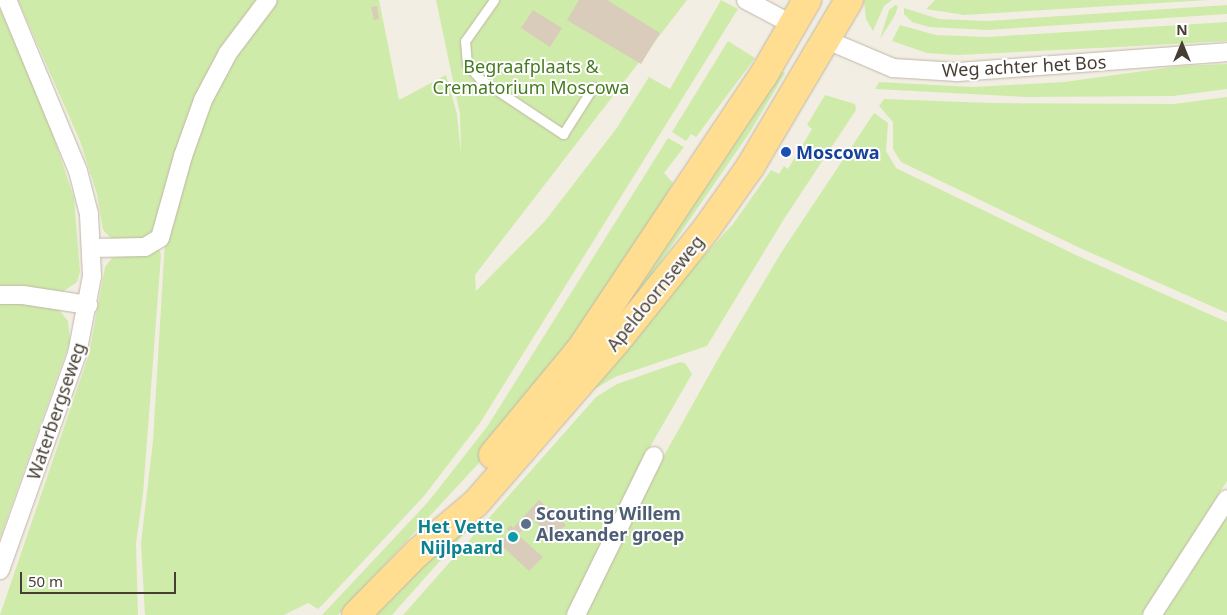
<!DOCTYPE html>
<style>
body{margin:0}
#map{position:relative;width:1227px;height:615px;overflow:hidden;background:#f3eee4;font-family:"Noto Sans",sans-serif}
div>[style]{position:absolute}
.green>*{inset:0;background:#cfeba9}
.building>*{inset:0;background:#d9ccbb}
.roads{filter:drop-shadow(0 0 1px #bfb6a6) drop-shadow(0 0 1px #bfb6a6)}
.service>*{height:9px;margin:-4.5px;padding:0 4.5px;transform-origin:4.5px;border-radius:4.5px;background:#fff}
.minor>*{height:18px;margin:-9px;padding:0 9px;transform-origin:9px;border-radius:9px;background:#fff}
.primary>*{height:28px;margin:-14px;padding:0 14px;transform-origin:14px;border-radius:14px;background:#ffdd91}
.dots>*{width:14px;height:14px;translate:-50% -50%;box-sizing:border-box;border:2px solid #fff;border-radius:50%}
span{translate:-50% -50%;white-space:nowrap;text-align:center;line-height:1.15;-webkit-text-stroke:4px #fff;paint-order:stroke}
.street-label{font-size:18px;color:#463e33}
.park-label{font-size:18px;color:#477b23}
.transit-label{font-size:18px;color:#164399;font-weight:700}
.left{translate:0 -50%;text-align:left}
.service-label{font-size:18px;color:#4e5e75;font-weight:700}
.culture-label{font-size:18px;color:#0d838f;font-weight:700}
.right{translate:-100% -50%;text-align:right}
.north{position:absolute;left:1157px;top:20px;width:50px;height:50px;-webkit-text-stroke:4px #fff;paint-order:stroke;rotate:0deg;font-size:14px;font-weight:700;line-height:20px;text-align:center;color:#463e33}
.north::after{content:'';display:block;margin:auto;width:18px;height:22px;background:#463e33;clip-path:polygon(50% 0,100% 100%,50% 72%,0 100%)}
.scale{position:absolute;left:20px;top:572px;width:156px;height:22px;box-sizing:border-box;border:2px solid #463e33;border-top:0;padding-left:6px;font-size:15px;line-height:18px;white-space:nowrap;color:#463e33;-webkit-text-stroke:4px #fff;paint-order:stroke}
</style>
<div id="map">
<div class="green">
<div style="clip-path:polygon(18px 0,262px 0,239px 28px,159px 228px,144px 240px,113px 240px,103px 230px,97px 194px,80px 141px)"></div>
<div style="clip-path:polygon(275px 0,379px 0,399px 100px,446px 75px,457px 114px,461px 154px,460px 114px,436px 0,687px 0,475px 275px,476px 291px,545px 221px,616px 129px,649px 77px,670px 89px,721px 0,738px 9px,480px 423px,424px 496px,326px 601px,318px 609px,308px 603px,284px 615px,145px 615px,141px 543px,153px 441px,165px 240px,188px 156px,219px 79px)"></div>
<div style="clip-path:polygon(864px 0,892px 0,884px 6px,873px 31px,866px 19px)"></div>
<div style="clip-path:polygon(935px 0,1209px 0,964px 15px,926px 9px)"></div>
<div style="clip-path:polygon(895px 5px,898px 6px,895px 15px,880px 39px,889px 10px)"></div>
<div style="clip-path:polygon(1227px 5px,1227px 14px,987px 30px,929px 27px,912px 22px,904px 14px,904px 8px,939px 19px,987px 21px)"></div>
<div style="clip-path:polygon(0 8px,48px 120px,74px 198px,80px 272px,77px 282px,64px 291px,0 288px)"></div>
<div style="clip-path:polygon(1227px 22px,1227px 41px,1119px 47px,958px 55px,927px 53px,892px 41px,900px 25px,936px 35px,987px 37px)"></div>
<div style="clip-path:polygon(728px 41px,755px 58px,696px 137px,691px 134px,686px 141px,672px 132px)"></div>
<div style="clip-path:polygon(1227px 64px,1227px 89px,1173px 96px,1026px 97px,875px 89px,879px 82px,974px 87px,1064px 82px,1180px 66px)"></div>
<div style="clip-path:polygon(780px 70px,785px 73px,750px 132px,620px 321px,464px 498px,634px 290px,721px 165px)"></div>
<div style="clip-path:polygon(825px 95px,855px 104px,856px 110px,784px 219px,707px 346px,615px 377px,591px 391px,392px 615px,375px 615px,733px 224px,771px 170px,779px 174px,784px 166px,788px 169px,812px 129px,807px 125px)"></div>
<div style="clip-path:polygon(1227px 97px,1227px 313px,1082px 249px,901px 162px,893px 149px,893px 122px,879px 106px,884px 99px,990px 103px,1174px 104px)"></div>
<div style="clip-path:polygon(874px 113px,888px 123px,886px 151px,896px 168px,1078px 256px,1227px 322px,1227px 481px,1142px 615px,586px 615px,661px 461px,718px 359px,781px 253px)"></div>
<div style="clip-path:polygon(668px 138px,684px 147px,664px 173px,673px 183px,629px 260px,478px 464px,338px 615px,322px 615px,428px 502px,487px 427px)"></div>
<div style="clip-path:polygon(158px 246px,161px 255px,143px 494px,136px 543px,138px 615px,0 615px,89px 354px,105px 267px,112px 258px,141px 253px)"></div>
<div style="clip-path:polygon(23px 303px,59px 310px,68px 321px,70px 341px,0 538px,0 304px)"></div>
<div style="clip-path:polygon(680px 362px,685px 363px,692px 374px,647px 452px,566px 615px,403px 615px,596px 397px,617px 384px)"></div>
<div style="clip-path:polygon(1227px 514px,1227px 615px,1162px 615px,1184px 584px)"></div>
</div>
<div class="building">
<div style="clip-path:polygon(579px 0,607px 0,660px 33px,641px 64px,567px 20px)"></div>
<div style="clip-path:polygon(377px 6px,379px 19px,374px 20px,371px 7px)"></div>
<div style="clip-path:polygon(533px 10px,562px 28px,550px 47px,521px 28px)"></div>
<div style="clip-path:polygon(539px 500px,566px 525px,553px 538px,533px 519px,518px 535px,543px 557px,529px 571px,499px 543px,510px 532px,507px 529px,510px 525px,513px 528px)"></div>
</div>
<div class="roads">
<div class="service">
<div style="left:494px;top:0;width:50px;rotate:125.3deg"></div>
<div style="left:465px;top:41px;width:23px;rotate:85deg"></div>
<div style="left:467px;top:64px;width:20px;rotate:49deg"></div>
<div style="left:480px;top:79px;width:100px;rotate:33.5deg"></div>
<div style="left:563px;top:134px;width:56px;rotate:-57.4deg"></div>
</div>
<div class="minor">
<div style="left:746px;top:0;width:53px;rotate:28deg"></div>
<div style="left:827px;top:40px;width:72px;rotate:23deg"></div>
<div style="left:893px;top:68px;width:64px;rotate:3.6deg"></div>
<div style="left:957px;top:72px;width:271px;rotate:-4.2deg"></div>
<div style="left:92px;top:248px;width:53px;rotate:-1.1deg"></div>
<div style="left:145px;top:247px;width:17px;rotate:-31deg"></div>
<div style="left:160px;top:238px;width:85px;rotate:-74.3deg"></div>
<div style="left:183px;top:156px;width:59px;rotate:-70.3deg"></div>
<div style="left:203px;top:100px;width:53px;rotate:-62deg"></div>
<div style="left:228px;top:53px;width:66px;rotate:-53deg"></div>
<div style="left:0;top:295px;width:23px"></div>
<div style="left:23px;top:295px;width:66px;rotate:8.7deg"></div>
<div style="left:0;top:570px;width:229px;rotate:-70.4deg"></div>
<div style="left:77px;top:354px;width:79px;rotate:-79.1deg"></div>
<div style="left:92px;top:276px;width:62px;rotate:-92.8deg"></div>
<div style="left:89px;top:214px;width:44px;rotate:-104.3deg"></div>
<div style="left:78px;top:171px;width:185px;rotate:-112.5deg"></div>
<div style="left:576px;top:615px;width:177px;rotate:-63.9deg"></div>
<div style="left:1152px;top:615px;width:138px;rotate:-57.1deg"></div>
</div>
<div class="primary">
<div style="left:493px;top:455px;width:136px;rotate:-50.4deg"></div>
<div style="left:580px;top:350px;width:329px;rotate:-56.3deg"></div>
<div style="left:763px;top:76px;width:88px;rotate:-59.9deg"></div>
<div style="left:356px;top:615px;width:87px;rotate:-45.5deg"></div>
<div style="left:417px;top:553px;width:77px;rotate:-40.3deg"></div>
<div style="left:476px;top:503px;width:213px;rotate:-49deg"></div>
<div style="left:616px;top:342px;width:146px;rotate:-51.4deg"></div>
<div style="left:707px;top:228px;width:75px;rotate:-54.8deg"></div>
<div style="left:750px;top:167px;width:194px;rotate:-59.3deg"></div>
</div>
</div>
<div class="dots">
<div style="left:786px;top:152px;background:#1a4fb4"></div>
<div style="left:526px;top:524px;background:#5c6f8a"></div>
<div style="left:513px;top:537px;background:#0f9aa8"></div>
</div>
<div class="street-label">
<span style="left:1024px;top:66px;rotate:-3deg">Weg achter het Bos</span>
<span style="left:655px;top:293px;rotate:-51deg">Apeldoornseweg</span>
<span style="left:56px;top:411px;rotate:-71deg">Waterbergseweg</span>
</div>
<div class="park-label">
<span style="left:531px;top:77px">Begraafplaats &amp;<br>Crematorium Moscowa</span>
</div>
<div class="transit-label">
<span class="left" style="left:796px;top:152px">Moscowa</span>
</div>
<div class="service-label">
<span class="left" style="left:536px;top:524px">Scouting Willem<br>Alexander groep</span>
</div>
<div class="culture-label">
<span class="right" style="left:503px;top:537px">Het Vette<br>Nijlpaard</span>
</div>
<div class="north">N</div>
<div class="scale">50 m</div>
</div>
